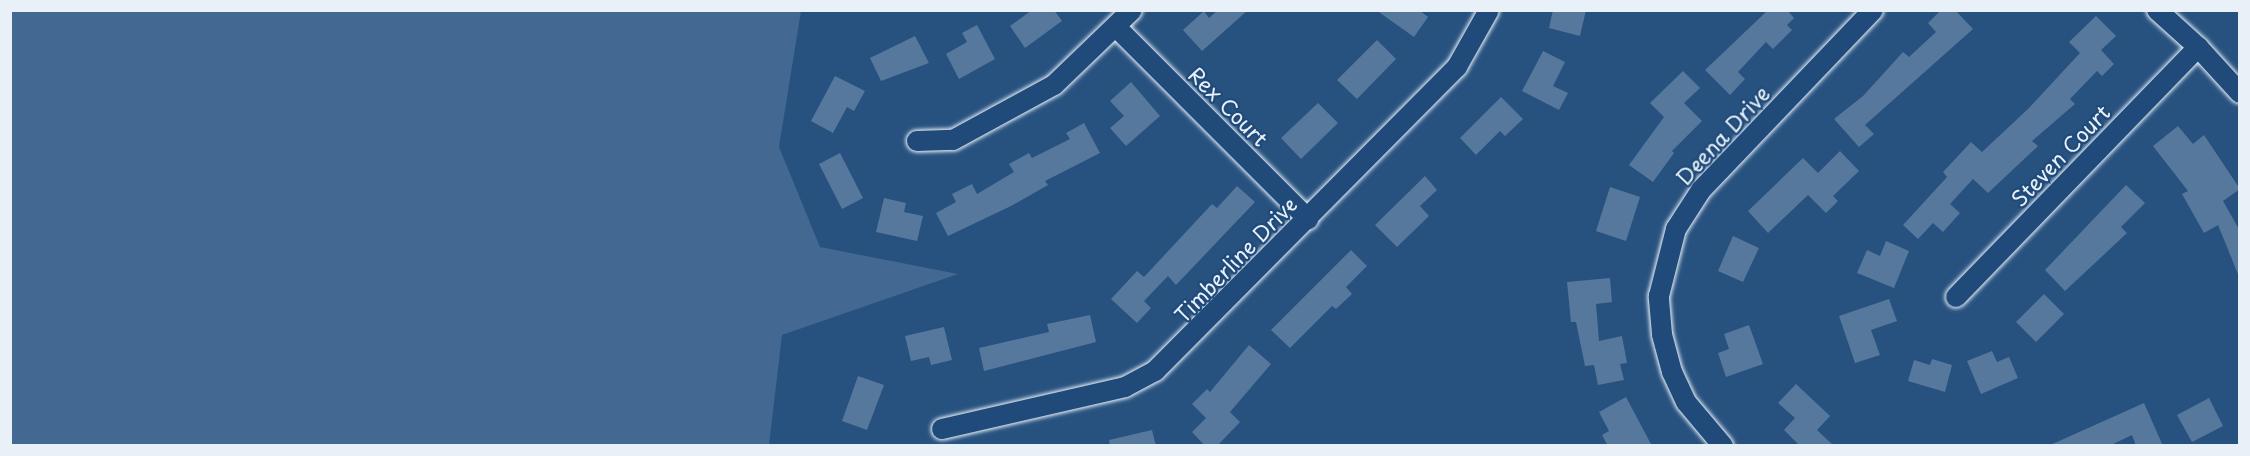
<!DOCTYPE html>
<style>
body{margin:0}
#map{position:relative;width:2250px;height:456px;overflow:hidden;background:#27517f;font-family:"Playpen Sans",sans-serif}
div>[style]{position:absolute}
.green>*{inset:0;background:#436891}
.building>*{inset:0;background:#57789d}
.roads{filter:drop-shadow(0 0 2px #e8f1f8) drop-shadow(0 0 2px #e8f1f8)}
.minor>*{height:20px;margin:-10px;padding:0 10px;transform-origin:10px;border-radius:10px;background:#1f4a7a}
span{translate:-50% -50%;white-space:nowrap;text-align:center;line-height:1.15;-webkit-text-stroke:4.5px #1f4a7a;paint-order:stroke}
.street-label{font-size:21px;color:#e8f1f8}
.frame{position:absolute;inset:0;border:12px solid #e8f1f8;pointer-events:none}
</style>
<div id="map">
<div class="green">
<div style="clip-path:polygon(10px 11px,801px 11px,779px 147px,820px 247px,958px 274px,782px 335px,769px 445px,11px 445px)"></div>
</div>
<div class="building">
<div style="clip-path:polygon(1032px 10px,1054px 10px,1062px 21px,1025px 48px,1010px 26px)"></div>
<div style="clip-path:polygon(1218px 10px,1248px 10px,1202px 51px,1183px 30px,1204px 11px,1209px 18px)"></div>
<div style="clip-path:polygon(1376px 10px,1419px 10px,1428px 17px,1414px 37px)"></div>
<div style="clip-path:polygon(1553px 10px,1586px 10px,1580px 36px,1549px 28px)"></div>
<div style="clip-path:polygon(1768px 10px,1787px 10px,1794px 18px,1787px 25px,1792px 30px,1773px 49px,1766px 42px,1738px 72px,1745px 79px,1730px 95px,1705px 70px)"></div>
<div style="clip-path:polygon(1941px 10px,1955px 10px,1973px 29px,1865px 125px,1874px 134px,1859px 147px,1834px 119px,1863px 96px,1903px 52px,1909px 57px,1936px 32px,1928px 23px)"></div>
<div style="clip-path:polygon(2096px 16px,2116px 36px,2101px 50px,2114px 64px,2102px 76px,2097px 71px,2070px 99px,2075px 104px,2032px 141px,2038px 146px,1988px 193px,1973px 179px,1950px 204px,1960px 213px,1943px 232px,1933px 223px,1918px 239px,1903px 225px,1947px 177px,1943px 172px,1971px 142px,1982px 152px,2029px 108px,2080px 53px,2069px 42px)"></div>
<div style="clip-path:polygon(977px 25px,995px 59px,959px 79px,946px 54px,967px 42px,962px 33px)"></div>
<div style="clip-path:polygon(915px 36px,929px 63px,881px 81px,870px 58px)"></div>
<div style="clip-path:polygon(1377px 40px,1396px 59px,1357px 99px,1337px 80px)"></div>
<div style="clip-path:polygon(1543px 51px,1565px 62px,1553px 86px,1568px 93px,1559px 110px,1522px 91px)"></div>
<div style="clip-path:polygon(1683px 71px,1700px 88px,1684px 103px,1702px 121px,1672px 151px,1674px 153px,1653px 182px,1629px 165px,1664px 117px,1650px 103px)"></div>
<div style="clip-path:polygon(835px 76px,865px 91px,854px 111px,847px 107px,833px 133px,811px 121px)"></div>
<div style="clip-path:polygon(1131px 82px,1160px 116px,1126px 146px,1110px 128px,1124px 116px,1110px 101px)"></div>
<div style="clip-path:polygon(1501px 97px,1523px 119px,1505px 136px,1500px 131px,1476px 155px,1460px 138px)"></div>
<div style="clip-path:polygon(1318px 103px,1338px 123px,1301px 159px,1281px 138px)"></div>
<div style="clip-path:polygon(1084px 123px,1100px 153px,1045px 181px,1048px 185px,1011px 206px,948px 236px,936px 213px,956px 202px,952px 194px,972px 184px,977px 194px,1014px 172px,1009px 164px,1029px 153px,1032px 158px,1070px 139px,1066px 133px)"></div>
<div style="clip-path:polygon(2178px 126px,2193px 144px,2204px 135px,2240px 189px,2223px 201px,2240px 231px,2240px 279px,2218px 225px,2204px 233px,2182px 194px,2188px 191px,2153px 146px)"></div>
<div style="clip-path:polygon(1840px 151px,1859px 171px,1833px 196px,1838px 201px,1826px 213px,1808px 195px,1768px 233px,1748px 211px,1803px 158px,1818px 173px)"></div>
<div style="clip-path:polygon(840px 153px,863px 198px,842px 209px,819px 164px)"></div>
<div style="clip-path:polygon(1425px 176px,1437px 190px,1420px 206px,1429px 216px,1397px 247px,1375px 225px)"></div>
<div style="clip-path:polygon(2126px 185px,2145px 203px,2121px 227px,2127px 233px,2065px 291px,2045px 270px)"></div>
<div style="clip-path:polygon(1237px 186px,1255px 202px,1176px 285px,1168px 276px,1144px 301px,1151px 308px,1137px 323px,1111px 299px,1137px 271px,1144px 277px,1212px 204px,1217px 208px)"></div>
<div style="clip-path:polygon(1610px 187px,1640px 197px,1626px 241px,1596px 231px)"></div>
<div style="clip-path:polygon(884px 198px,906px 203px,904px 212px,923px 216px,917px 241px,876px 232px)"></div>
<div style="clip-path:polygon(1733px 236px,1759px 248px,1743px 282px,1718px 271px)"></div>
<div style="clip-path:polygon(1886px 241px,1909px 251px,1894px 288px,1857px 273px,1867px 250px,1880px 256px)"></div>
<div style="clip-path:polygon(1351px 250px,1367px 266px,1346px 287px,1352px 294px,1336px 309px,1332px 306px,1290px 348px,1271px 330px)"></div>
<div style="clip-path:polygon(1610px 278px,1612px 302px,1596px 304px,1599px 341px,1622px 336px,1627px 363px,1620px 364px,1624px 380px,1598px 385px,1594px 365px,1585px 366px,1576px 322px,1571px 322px,1567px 282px)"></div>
<div style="clip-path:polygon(2044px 294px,2064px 314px,2036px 342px,2016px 322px)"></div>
<div style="clip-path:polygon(1889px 299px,1897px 321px,1871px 330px,1880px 355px,1855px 363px,1839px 316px)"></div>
<div style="clip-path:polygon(1090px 315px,1096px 342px,984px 371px,979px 348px,1049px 332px,1047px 324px)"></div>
<div style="clip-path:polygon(1749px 325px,1763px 364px,1726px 377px,1718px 353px,1729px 349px,1724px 334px)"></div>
<div style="clip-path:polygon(944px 327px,952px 360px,931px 365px,929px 357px,911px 361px,905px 336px)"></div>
<div style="clip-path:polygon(1249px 345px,1271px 364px,1230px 412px,1240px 422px,1217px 446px,1205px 446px,1192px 432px,1206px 418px,1192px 404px,1207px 389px,1210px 392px)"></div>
<div style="clip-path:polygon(1992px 351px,1997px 362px,2009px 357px,2018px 378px,1981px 394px,1967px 361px)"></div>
<div style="clip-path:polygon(1932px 359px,1952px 365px,1945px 392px,1908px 381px,1914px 360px,1930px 365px)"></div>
<div style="clip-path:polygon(858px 376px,884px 385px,867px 430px,842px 421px)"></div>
<div style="clip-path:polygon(1796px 384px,1830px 416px,1817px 430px,1834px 446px,1800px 446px,1784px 430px,1795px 418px,1778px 403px)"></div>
<div style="clip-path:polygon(1626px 397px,1652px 446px,1608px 446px,1602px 435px,1609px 431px,1599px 412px)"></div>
<div style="clip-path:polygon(2209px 398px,2223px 426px,2192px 442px,2177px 415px)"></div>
<div style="clip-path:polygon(2144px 403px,2163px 446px,2136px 446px,2132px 435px,2109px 446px,2048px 446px)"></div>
<div style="clip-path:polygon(1152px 430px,1156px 446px,1110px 446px,1109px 440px)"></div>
</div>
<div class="roads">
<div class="minor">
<div style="left:2157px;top:10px;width:55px;rotate:42.1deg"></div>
<div style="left:2198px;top:47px;width:62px;rotate:47.6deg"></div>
<div style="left:1116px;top:27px;width:272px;rotate:45deg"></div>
<div style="left:917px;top:141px;width:36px;rotate:-2deg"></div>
<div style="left:953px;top:140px;width:115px;rotate:-28.6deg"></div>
<div style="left:1054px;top:85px;width:108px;rotate:-43.9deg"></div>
<div style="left:1956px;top:297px;width:348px;rotate:-45.9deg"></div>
<div style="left:942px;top:429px;width:188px;rotate:-12.9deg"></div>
<div style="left:1125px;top:387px;width:34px;rotate:-28deg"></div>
<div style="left:1155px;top:371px;width:429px;rotate:-45.2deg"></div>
<div style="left:1457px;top:67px;width:65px;rotate:-60.7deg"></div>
<div style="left:1723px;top:446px;width:57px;rotate:-130.1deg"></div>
<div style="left:1686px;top:402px;width:33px;rotate:-115deg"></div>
<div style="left:1672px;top:372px;width:39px;rotate:-105deg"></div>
<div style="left:1662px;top:334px;width:38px;rotate:-95deg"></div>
<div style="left:1659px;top:296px;width:69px;rotate:-75.8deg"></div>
<div style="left:1676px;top:229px;width:46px;rotate:-57.3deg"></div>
<div style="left:1701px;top:190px;width:249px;rotate:-46.3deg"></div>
</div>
</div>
<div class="street-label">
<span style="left:1229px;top:106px;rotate:45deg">Rex Court</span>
<span style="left:1722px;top:135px;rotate:-47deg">Deena Drive</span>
<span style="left:2060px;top:155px;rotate:-46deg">Steven Court</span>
<span style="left:1235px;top:259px;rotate:-46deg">Timberline Drive</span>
</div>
<div class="frame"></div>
</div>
